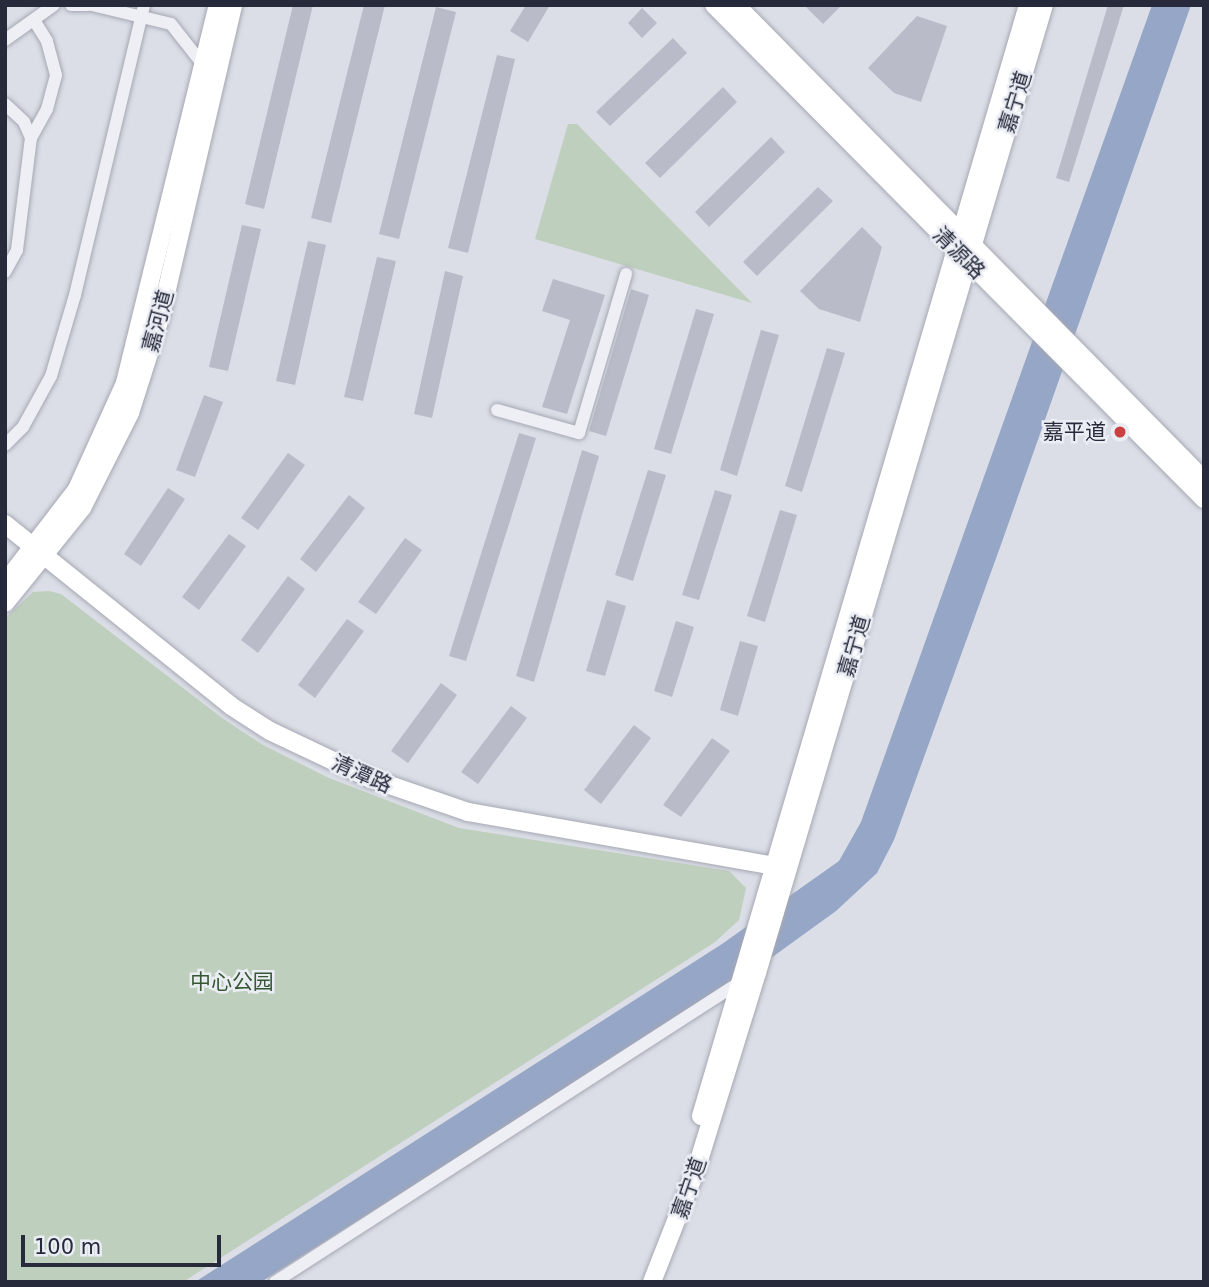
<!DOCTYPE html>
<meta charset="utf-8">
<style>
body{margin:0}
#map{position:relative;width:1209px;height:1287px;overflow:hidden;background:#dbdee6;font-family:"DejaVu Sans","Noto Sans SC",sans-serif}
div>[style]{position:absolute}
.green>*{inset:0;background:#bfcfbd}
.water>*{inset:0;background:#96a6c6}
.building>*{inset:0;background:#b9bcc8}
.roads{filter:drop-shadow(0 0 2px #a5a8b3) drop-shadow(0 0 2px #a5a8b3)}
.street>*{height:12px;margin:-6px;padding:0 6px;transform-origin:6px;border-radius:6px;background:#eeeff4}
.secondary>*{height:18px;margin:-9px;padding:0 9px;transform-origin:9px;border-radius:9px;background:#fff}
.dots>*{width:19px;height:19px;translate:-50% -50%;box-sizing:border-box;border:4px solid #eaedf3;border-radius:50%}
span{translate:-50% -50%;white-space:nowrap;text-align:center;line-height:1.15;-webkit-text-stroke:5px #eaedf3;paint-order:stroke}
.street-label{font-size:21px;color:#262a3b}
.poi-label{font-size:21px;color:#262a3b}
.right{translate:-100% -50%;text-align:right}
.park-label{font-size:21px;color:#355733}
.frame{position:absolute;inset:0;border:7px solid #262a3b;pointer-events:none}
.scale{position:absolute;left:21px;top:1235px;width:200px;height:32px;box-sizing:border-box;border:4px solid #262a3b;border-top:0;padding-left:9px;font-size:21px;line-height:24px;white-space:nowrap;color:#262a3b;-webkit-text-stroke:5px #eaedf3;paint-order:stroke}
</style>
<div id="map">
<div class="green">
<div style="clip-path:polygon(568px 124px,577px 124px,752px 303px,535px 239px)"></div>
<div style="clip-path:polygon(49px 591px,61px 594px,222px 718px,263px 745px,329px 778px,459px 828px,729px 871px,746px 888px,739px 920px,715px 942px,183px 1282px,5px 1282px,5px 618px,33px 592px)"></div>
</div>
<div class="water">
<div style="clip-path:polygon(1152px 5px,1191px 5px,1003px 539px,894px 840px,877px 873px,836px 911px,771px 958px,261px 1282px,195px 1282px,722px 944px,839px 861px,861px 822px)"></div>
</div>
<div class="building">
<div style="clip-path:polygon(293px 5px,313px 5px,264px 209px,245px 204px)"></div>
<div style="clip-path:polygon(364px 5px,385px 5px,331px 223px,311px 218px)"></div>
<div style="clip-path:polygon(526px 5px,550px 5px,528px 42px,510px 31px)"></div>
<div style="clip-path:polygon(804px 5px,842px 5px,823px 24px)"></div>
<div style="clip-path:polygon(1108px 5px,1124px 5px,1069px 182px,1056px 178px)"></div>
<div style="clip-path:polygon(436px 7px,456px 12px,399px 239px,379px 234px)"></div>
<div style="clip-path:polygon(642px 8px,657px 23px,642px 38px,628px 23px)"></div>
<div style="clip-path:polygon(917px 16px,947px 26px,921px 102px,894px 93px,868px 68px)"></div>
<div style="clip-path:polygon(673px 38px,687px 53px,610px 126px,596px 112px)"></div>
<div style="clip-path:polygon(497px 55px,515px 59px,468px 253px,448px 248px)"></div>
<div style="clip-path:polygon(723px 87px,737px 102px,660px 178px,645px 163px)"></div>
<div style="clip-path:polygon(771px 137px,785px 152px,709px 227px,695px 212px)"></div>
<div style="clip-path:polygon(818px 187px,833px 201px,757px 276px,743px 262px)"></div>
<div style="clip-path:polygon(242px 225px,261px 229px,228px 371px,209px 367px)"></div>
<div style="clip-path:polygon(862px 227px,882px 247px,860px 322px,819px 309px,800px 291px)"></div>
<div style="clip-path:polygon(308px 241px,326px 245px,295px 385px,276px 381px)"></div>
<div style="clip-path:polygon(377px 257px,396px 261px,363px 401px,344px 397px)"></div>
<div style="clip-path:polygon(445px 271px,463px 276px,432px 418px,414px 414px)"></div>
<div style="clip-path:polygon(553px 279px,605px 295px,567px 414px,542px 407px,570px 320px,542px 311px)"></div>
<div style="clip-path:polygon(631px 289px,649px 295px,606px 436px,589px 431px)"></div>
<div style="clip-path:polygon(696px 309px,714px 314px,671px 454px,654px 449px)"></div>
<div style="clip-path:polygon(761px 330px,779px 335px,737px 476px,720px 470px)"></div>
<div style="clip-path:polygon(827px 348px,845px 353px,802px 492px,785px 486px)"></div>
<div style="clip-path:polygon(204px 395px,223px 402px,195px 477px,176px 470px)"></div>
<div style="clip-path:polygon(519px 433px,536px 438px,466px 661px,449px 656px)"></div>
<div style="clip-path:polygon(582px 450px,599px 456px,534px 682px,516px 676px)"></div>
<div style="clip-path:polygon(288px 453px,305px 465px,258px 530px,241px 518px)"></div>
<div style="clip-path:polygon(648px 470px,666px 475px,633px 581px,615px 575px)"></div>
<div style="clip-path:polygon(168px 488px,185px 499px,141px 566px,124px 554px)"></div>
<div style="clip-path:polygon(715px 490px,732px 495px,699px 600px,682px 595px)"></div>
<div style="clip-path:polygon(349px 495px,365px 508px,316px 572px,300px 559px)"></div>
<div style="clip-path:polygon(780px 510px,797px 515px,765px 622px,747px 616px)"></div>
<div style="clip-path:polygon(229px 534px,246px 546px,199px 610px,182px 597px)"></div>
<div style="clip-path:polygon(405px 538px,422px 550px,376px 614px,358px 602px)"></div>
<div style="clip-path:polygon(288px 576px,305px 589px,258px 653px,241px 640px)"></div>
<div style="clip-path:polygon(607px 600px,626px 606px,605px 676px,586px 671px)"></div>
<div style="clip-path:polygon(347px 619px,364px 631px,315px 698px,298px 685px)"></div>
<div style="clip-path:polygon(676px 621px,694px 627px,672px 697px,654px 691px)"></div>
<div style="clip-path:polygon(740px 641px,758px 646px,738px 716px,720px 710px)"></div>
<div style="clip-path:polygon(441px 683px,457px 695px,408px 763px,391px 751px)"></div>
<div style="clip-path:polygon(511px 706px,527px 718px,478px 784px,461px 772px)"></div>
<div style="clip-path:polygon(634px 725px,651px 738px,601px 804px,584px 790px)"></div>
<div style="clip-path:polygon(712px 738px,730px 751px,681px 817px,663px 805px)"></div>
</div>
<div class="roads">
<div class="street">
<div style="left:71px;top:5px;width:17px"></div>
<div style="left:92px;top:5px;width:81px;rotate:13.5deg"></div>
<div style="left:171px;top:24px;width:53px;rotate:51.8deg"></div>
<div style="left:5px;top:40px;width:60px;rotate:-35.5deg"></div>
<div style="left:5px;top:104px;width:26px;rotate:43deg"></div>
<div style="left:24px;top:122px;width:17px;rotate:66deg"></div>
<div style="left:5px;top:272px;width:25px;rotate:-61deg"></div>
<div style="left:17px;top:250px;width:113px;rotate:-82.9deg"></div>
<div style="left:31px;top:138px;width:33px;rotate:-61deg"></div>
<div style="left:47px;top:109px;width:35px;rotate:-75deg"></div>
<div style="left:56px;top:75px;width:35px;rotate:-105deg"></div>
<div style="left:47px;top:41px;width:25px;rotate:-122deg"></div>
<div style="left:497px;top:410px;width:85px;rotate:15.7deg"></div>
<div style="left:579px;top:433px;width:166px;rotate:-73.5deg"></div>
<div style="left:5px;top:445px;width:25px;rotate:-45deg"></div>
<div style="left:23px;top:427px;width:58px;rotate:-61.2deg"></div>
<div style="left:51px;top:376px;width:84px;rotate:-73.5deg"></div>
<div style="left:75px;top:295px;width:298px;rotate:-76.6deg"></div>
<div style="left:275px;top:1282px;width:553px;rotate:-32.83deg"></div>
</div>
<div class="secondary">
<div style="left:714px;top:5px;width:696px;rotate:45.23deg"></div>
<div style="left:736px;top:5px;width:667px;rotate:45.43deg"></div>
<div style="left:5px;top:524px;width:290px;rotate:38.8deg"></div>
<div style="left:231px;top:706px;width:46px;rotate:32.7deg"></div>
<div style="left:270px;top:731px;width:110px;rotate:25.4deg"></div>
<div style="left:369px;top:778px;width:105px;rotate:19deg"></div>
<div style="left:468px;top:812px;width:322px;rotate:10deg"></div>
<div style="left:5px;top:583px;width:118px;rotate:-52.5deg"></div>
<div style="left:77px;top:489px;width:116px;rotate:-65.6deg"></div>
<div style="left:125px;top:383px;width:389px;rotate:-76.2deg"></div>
<div style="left:5px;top:603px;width:122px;rotate:-51deg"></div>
<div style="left:82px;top:508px;width:106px;rotate:-63.2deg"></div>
<div style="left:130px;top:413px;width:103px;rotate:-72.4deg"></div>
<div style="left:161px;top:315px;width:318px;rotate:-76.9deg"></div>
<div style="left:701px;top:1116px;width:1158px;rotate:-73.6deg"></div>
<div style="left:652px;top:1282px;width:120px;rotate:-68.6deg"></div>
<div style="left:696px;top:1170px;width:206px;rotate:-72.8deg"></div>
<div style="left:757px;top:973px;width:1010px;rotate:-73.49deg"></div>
</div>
</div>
<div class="dots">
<div style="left:1120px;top:432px;background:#cb4040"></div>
</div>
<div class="street-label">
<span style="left:1015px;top:102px;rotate:-73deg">嘉宁道</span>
<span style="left:959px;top:253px;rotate:45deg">清源路</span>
<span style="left:158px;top:321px;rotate:-75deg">嘉河道</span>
<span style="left:854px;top:646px;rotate:-74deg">嘉宁道</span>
<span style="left:362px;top:774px;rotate:24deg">清潭路</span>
<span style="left:689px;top:1188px;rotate:-71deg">嘉宁道</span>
</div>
<div class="poi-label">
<span class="right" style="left:1106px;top:432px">嘉平道</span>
</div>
<div class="park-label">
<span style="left:232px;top:982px">中心公园</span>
</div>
<div class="frame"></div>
<div class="scale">100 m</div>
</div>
